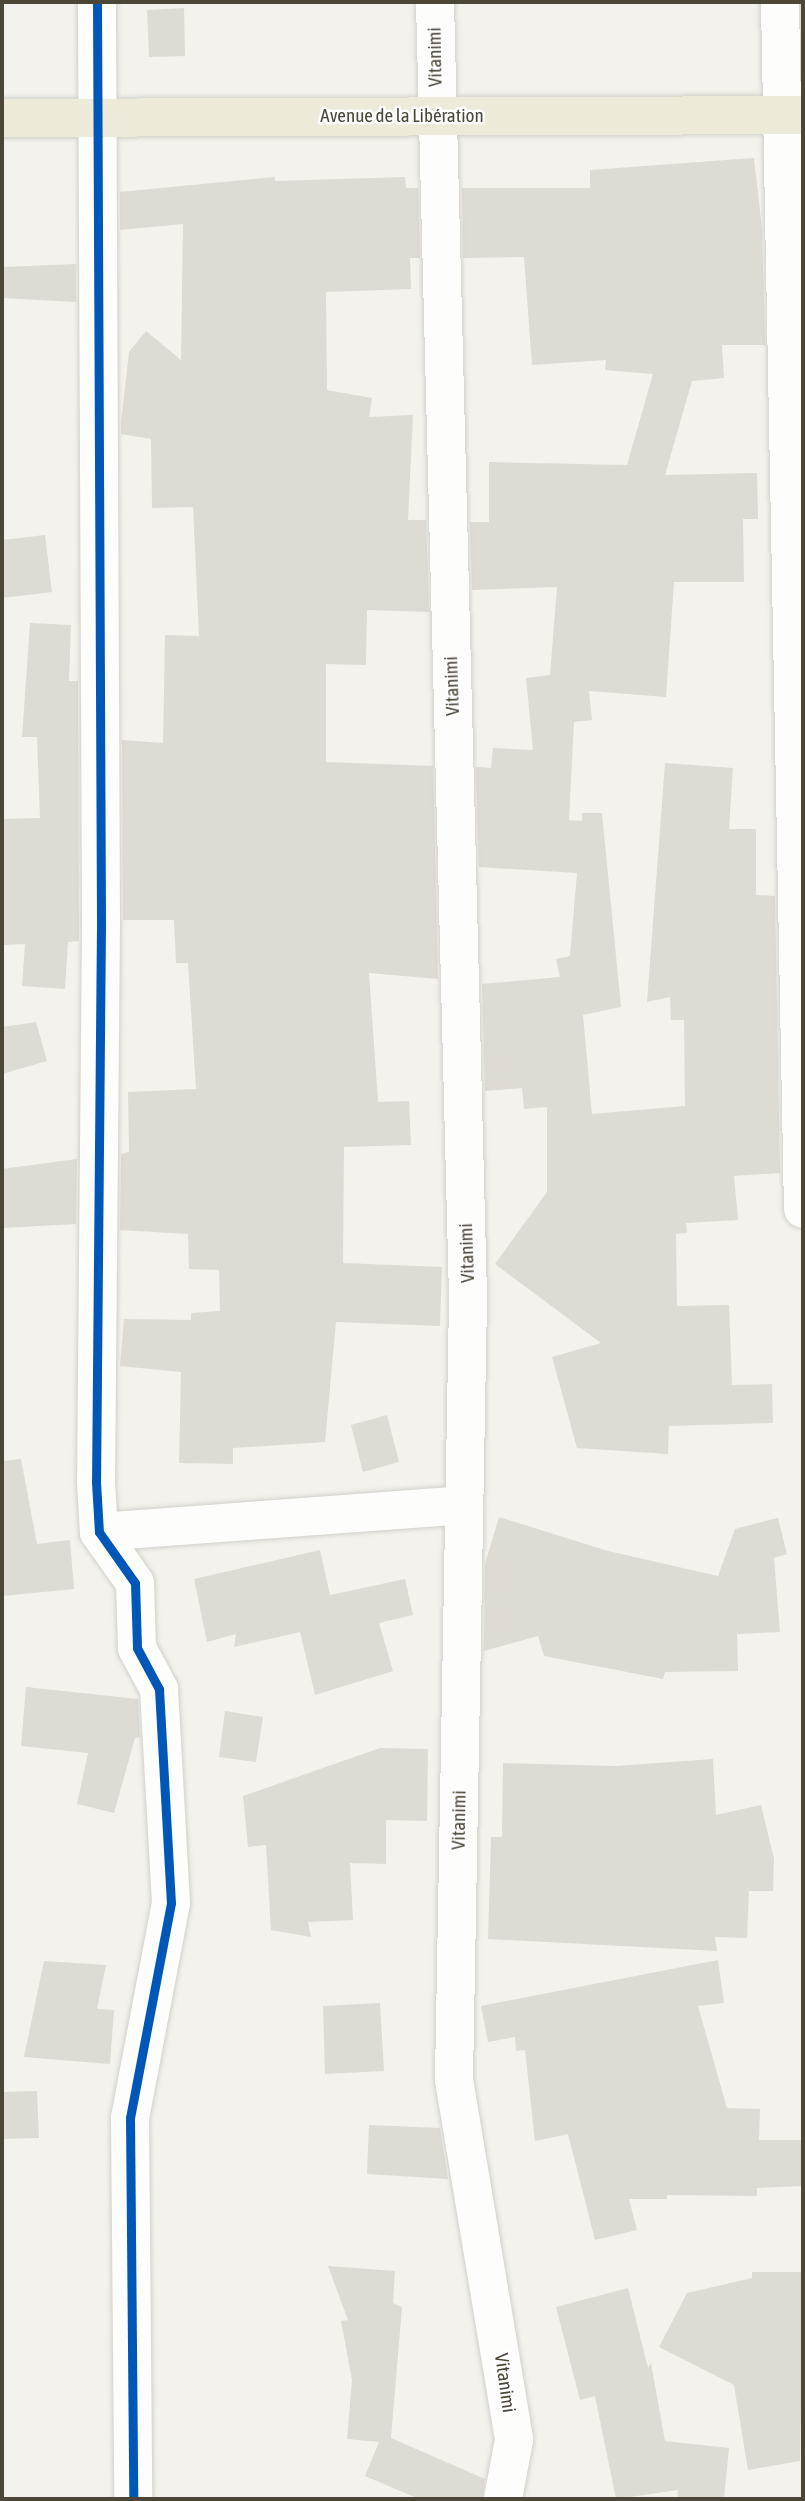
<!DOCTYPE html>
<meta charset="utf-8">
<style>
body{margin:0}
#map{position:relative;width:805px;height:2501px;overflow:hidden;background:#f3f2ec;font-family:"Asap Condensed",sans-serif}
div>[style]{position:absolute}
.building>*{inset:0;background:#dddbd4}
.roads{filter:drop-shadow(0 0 2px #d1d0c9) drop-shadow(0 0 2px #d1d0c9)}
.street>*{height:38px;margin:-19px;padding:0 19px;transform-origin:19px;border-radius:19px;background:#fdfdfc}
.highway>*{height:38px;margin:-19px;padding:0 19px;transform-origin:19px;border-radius:19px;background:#edeada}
.cycleway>*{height:9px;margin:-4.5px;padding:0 4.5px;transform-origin:4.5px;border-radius:4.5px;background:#0057b8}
span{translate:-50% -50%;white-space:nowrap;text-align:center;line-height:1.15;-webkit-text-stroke:5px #fff;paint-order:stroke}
.street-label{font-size:19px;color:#4b4637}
.frame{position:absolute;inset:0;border:4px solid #4b4637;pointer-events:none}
</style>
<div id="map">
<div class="building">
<div style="clip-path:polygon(184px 8px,185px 56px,149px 57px,147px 10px)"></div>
<div style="clip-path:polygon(754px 158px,762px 229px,765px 345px,722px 345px,724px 378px,692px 381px,665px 475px,757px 473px,758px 519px,743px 519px,744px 582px,674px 582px,666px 697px,589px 691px,592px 720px,574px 722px,569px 820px,582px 821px,582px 813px,602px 813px,621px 1007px,583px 1015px,592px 1114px,685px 1106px,684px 1020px,671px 1020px,670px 997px,647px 1002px,665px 763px,733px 768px,729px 829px,756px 829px,756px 895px,775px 896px,780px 1173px,734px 1176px,738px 1220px,686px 1223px,687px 1233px,676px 1234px,677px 1306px,729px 1305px,732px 1385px,772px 1384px,773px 1423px,669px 1426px,668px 1454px,577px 1448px,552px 1357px,601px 1343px,495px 1264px,547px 1192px,547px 1107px,524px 1109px,522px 1088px,485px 1091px,482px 984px,560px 977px,556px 959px,570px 956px,577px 873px,479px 867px,476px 767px,491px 768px,493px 748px,533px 750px,526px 678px,550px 675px,557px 587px,472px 590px,470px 522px,489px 522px,489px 462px,627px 465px,653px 374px,605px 370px,606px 360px,532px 365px,524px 257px,463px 258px,462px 188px,590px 188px,590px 170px)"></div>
<div style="clip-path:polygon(275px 177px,275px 181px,405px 177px,406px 188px,418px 188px,420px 258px,410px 258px,411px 289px,326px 292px,327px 390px,372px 398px,369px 417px,413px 415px,408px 520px,426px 520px,429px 612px,367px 610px,366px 665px,326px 664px,326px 762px,433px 766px,438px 979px,369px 973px,378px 1102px,409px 1101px,411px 1145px,344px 1147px,343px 1263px,442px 1267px,440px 1326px,336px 1322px,325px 1442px,233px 1448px,233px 1464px,179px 1463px,181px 1372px,120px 1366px,124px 1319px,191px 1320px,191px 1313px,220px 1311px,219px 1270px,189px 1269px,188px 1234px,120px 1230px,121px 1154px,129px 1152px,128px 1092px,196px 1089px,188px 963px,176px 963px,174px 920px,123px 920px,122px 740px,163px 743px,165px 635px,199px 636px,193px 507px,152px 508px,151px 439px,121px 434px,121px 423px,129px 352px,146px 331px,181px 360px,183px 224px,120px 230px,120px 192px)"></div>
<div style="clip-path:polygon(76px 264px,76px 302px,2px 298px,2px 267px)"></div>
<div style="clip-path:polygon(45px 535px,52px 592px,2px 598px,2px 540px)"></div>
<div style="clip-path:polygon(30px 623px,71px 625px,69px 681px,78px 681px,79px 941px,68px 942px,65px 989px,22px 986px,25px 944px,2px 945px,2px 819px,40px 818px,37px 737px,22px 737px)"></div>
<div style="clip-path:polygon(36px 1022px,47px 1061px,2px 1074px,2px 1027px)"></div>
<div style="clip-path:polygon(77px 1159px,76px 1224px,2px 1228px,2px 1169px)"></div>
<div style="clip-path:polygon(387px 1415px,399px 1462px,363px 1472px,351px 1425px)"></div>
<div style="clip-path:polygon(21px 1459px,37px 1544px,70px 1540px,74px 1589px,2px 1596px,2px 1461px)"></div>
<div style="clip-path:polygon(499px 1517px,608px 1551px,718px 1576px,735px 1529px,778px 1518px,787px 1554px,774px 1558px,780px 1632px,737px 1634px,738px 1671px,665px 1672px,663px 1679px,544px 1656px,538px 1636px,484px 1651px,485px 1564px)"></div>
<div style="clip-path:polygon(320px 1550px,330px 1595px,405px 1579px,413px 1615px,379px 1623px,393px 1671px,315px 1695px,300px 1632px,234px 1647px,236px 1634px,207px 1642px,194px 1579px)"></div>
<div style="clip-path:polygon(26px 1687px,138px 1699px,140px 1737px,135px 1738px,114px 1813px,77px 1804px,88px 1753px,21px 1746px)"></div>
<div style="clip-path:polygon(225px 1711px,263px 1717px,256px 1762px,219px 1757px)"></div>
<div style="clip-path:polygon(380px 1748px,428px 1749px,427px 1821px,386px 1820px,386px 1864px,350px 1863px,353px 1920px,308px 1922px,311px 1937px,271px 1930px,266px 1845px,248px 1847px,243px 1796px)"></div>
<div style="clip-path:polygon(713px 1759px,716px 1815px,761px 1805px,774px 1859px,773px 1891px,749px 1891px,747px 1938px,715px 1937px,717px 1951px,488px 1939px,491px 1837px,502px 1837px,503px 1763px,616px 1766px)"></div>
<div style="clip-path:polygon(718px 1960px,724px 2003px,698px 2006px,727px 2108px,760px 2109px,759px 2140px,802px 2140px,803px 2186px,757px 2188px,757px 2196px,667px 2195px,667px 2199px,629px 2199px,637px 2230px,595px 2240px,568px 2134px,535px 2141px,525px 2050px,516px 2051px,515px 2037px,488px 2042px,481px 2006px)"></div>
<div style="clip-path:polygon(44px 1961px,106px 1965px,97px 2009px,114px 2010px,110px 2064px,24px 2057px)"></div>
<div style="clip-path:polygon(380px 2003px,384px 2071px,325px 2074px,323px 2006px)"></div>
<div style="clip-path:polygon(37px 2091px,39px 2138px,2px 2139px,2px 2092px)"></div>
<div style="clip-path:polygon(369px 2125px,440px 2128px,448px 2179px,367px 2174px)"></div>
<div style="clip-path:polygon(328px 2266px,395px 2271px,393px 2303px,402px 2307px,391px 2438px,485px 2479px,482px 2499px,419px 2499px,365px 2476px,379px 2442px,347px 2439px,352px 2380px,341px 2321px,348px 2320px)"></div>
<div style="clip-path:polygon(752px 2272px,803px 2272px,803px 2312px,800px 2461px,748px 2470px,734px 2385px,659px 2347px,687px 2293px,752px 2278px)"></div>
<div style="clip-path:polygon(628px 2288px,648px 2368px,651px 2363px,665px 2441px,729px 2448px,724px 2499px,677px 2499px,678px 2490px,616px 2499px,595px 2396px,580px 2400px,556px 2307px)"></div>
</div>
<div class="roads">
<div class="street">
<div style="left:97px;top:2px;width:922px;rotate:89.75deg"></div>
<div style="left:101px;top:924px;width:558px;rotate:90.51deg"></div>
<div style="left:96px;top:1482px;width:50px;rotate:86.6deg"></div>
<div style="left:99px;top:1532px;width:62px;rotate:54.8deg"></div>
<div style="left:135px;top:1583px;width:65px;rotate:88.2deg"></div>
<div style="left:137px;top:1648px;width:47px;rotate:61.8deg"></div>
<div style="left:159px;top:1689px;width:214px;rotate:86.8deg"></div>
<div style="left:171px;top:1903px;width:219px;rotate:100.8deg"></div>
<div style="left:130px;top:2118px;width:381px;rotate:89.5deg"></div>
<div style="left:435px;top:2px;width:1298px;rotate:88.54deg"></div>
<div style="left:468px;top:1300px;width:780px;rotate:91.03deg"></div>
<div style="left:454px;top:2080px;width:365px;rotate:80.5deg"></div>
<div style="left:514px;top:2440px;width:60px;rotate:100.6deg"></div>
<div style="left:780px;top:2px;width:1207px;rotate:88.91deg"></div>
<div style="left:99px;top:1532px;width:366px;rotate:-4.2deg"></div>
</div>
<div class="highway">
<div style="left:2px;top:118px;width:801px;rotate:-0.21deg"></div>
</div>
</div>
<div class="cycleway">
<div style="left:97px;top:2px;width:922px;rotate:89.75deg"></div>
<div style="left:101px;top:924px;width:558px;rotate:90.51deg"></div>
<div style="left:96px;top:1482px;width:50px;rotate:86.6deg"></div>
<div style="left:99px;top:1532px;width:62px;rotate:54.8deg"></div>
<div style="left:135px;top:1583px;width:65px;rotate:88.2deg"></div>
<div style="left:137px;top:1648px;width:47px;rotate:61.8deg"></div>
<div style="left:159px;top:1689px;width:214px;rotate:86.8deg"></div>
<div style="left:171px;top:1903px;width:219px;rotate:100.8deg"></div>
<div style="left:130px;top:2118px;width:381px;rotate:89.5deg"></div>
</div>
<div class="street-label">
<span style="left:435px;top:57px;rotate:-91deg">Vitanimi</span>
<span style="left:402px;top:116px">Avenue de la Libération</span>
<span style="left:452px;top:686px;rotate:-92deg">Vitanimi</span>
<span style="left:467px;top:1253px;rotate:-92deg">Vitanimi</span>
<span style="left:459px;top:1820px;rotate:-89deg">Vitanimi</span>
<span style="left:505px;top:2383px;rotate:82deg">Vitanimi</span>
</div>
<div class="frame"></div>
</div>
